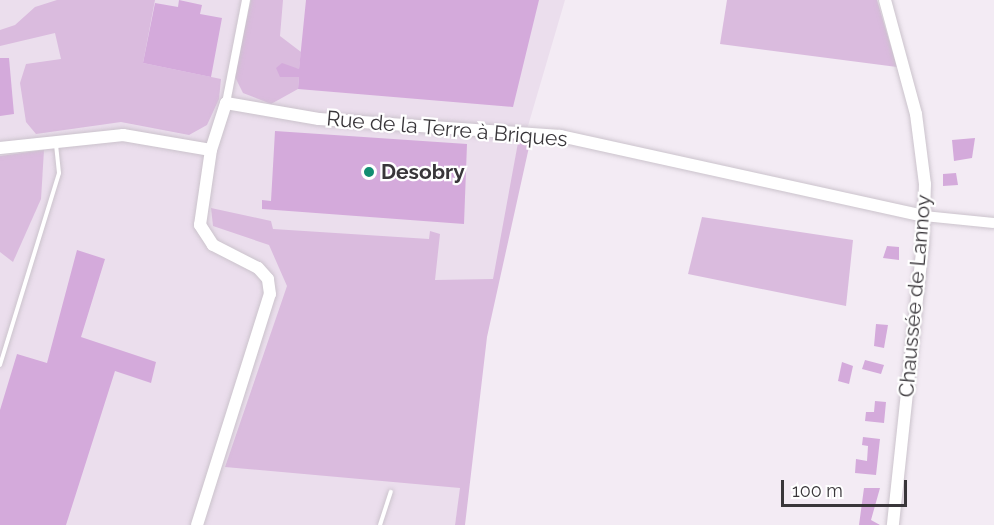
<!DOCTYPE html>
<meta charset="utf-8">
<style>
body{margin:0}
#map{position:relative;width:994px;height:525px;overflow:hidden;background:#f3ebf4;font-family:Raleway,sans-serif}
div>[style]{position:absolute}
.built>*{inset:0;background:#ebdeed}
.green>*{inset:0;background:#dabbde}
.building>*{inset:0;background:#d4aadb}
.roads{filter:drop-shadow(0 0 2px #cbc3cc) drop-shadow(0 0 2px #cbc3cc)}
.service>*{height:4px;margin:-2px;padding:0 2px;transform-origin:2px;border-radius:2px;background:#fff}
.minor>*{height:8px;margin:-4px;padding:0 4px;transform-origin:4px;border-radius:4px;background:#fff}
.tertiary>*{height:10px;margin:-5px;padding:0 5px;transform-origin:5px;border-radius:5px;background:#fff}
.secondary>*{height:12px;margin:-6px;padding:0 6px;transform-origin:6px;border-radius:6px;background:#fff}
.dots>*{width:16px;height:16px;translate:-50% -50%;box-sizing:border-box;border:3px solid #fff;border-radius:50%}
span{translate:-50% -50%;white-space:nowrap;text-align:center;line-height:1.15;-webkit-text-stroke:4.5px #fff;paint-order:stroke}
.street-label{font-size:21px;color:#39363a}
.poi-label{font-size:21px;color:#39363a;font-weight:700}
.left{translate:0 -50%;text-align:left}
.scale{position:absolute;left:781px;top:480px;width:126px;height:27px;box-sizing:border-box;border:3px solid #39363a;border-top:0;padding-left:8px;font-size:18px;line-height:21px;white-space:nowrap;color:#39363a;-webkit-text-stroke:4px #fff;paint-order:stroke}
</style>
<div id="map">
<div class="built">
<div style="clip-path:polygon(0 0,565px 0,528px 126px,519px 137px,455px 525px,0 525px)"></div>
</div>
<div class="green">
<div style="clip-path:polygon(57px 0,155px 0,143px 63px,221px 79px,219px 99px,207px 125px,189px 135px,121px 122px,36px 134px,26px 122px,20px 83px,26px 64px,61px 59px,55px 33px,0 46px,0 30px,15px 25px,35px 7px)"></div>
<div style="clip-path:polygon(251px 0,283px 0,280px 36px,301px 52px,299px 69px,292px 68px,299px 77px,298px 89px,271px 104px,243px 93px,234px 75px)"></div>
<div style="clip-path:polygon(727px 0,877px 0,897px 67px,720px 44px)"></div>
<div style="clip-path:polygon(519px 137px,531px 138px,487px 337px,465px 525px,455px 525px,460px 488px,225px 467px,287px 286px,269px 245px,213px 226px,211px 208px,271px 221px,273px 229px,429px 239px,430px 231px,440px 234px,435px 280px,493px 279px)"></div>
<div style="clip-path:polygon(44px 150px,41px 199px,13px 262px,0 252px,0 156px)"></div>
<div style="clip-path:polygon(702px 217px,853px 240px,846px 306px,688px 274px)"></div>
</div>
<div class="building">
<div style="clip-path:polygon(179px 0,202px 5px,200px 14px,222px 18px,211px 77px,143px 63px,155px 3px,178px 7px)"></div>
<div style="clip-path:polygon(306px 0,539px 0,513px 107px,298px 89px,299px 77px,280px 77px,276px 68px,282px 63px,299px 69px)"></div>
<div style="clip-path:polygon(0 58px,9px 58px,14px 114px,0 116px)"></div>
<div style="clip-path:polygon(275px 131px,467px 144px,464px 224px,262px 209px,262px 200px,271px 201px)"></div>
<div style="clip-path:polygon(975px 138px,972px 158px,954px 161px,952px 140px)"></div>
<div style="clip-path:polygon(956px 173px,958px 185px,943px 186px,943px 174px)"></div>
<div style="clip-path:polygon(887px 246px,899px 247px,899px 260px,883px 258px)"></div>
<div style="clip-path:polygon(77px 250px,105px 259px,81px 337px,156px 362px,151px 383px,115px 371px,66px 525px,0 525px,0 410px,17px 354px,47px 363px)"></div>
<div style="clip-path:polygon(876px 324px,888px 325px,884px 348px,874px 346px)"></div>
<div style="clip-path:polygon(865px 360px,884px 365px,881px 374px,862px 369px)"></div>
<div style="clip-path:polygon(842px 362px,853px 366px,849px 384px,838px 381px)"></div>
<div style="clip-path:polygon(875px 401px,886px 402px,884px 423px,865px 421px,866px 412px,874px 412px)"></div>
<div style="clip-path:polygon(863px 437px,880px 439px,876px 475px,855px 473px,856px 459px,867px 461px,868px 446px,862px 445px)"></div>
<div style="clip-path:polygon(864px 488px,880px 488px,871px 520px,880px 525px,859px 525px)"></div>
</div>
<div class="roads">
<div class="service">
<div style="left:0;top:365px;width:201px;rotate:-72.9deg"></div>
<div style="left:59px;top:173px;width:29px;rotate:-96deg"></div>
<div style="left:380px;top:525px;width:35px;rotate:-72deg"></div>
</div>
<div class="minor">
<div style="left:226px;top:103px;width:105px;rotate:-79deg"></div>
</div>
<div class="tertiary">
<div style="left:924px;top:216px;width:70px;rotate:5.7deg"></div>
</div>
<div class="secondary">
<div style="left:885px;top:0;width:118px;rotate:74.8deg"></div>
<div style="left:916px;top:114px;width:71px;rotate:82.7deg"></div>
<div style="left:925px;top:184px;width:59px;rotate:91.9deg"></div>
<div style="left:923px;top:243px;width:284px;rotate:96.1deg"></div>
<div style="left:0;top:148px;width:124px;rotate:-6deg"></div>
<div style="left:123px;top:135px;width:89px;rotate:9.7deg"></div>
<div style="left:197px;top:525px;width:242px;rotate:-72.5deg"></div>
<div style="left:270px;top:294px;width:15px;rotate:-98deg"></div>
<div style="left:268px;top:279px;width:15px;rotate:-132deg"></div>
<div style="left:258px;top:268px;width:51px;rotate:-152.9deg"></div>
<div style="left:213px;top:245px;width:24px;rotate:-123deg"></div>
<div style="left:200px;top:225px;width:76px;rotate:-81.7deg"></div>
<div style="left:211px;top:150px;width:49px;rotate:-72.3deg"></div>
<div style="left:226px;top:103px;width:94px;rotate:9.8deg"></div>
<div style="left:319px;top:119px;width:242px;rotate:4deg"></div>
<div style="left:560px;top:136px;width:373px;rotate:12.4deg"></div>
</div>
</div>
<div class="dots">
<div style="left:369px;top:172px;background:#128d72"></div>
</div>
<div class="street-label">
<span style="left:447px;top:129px;rotate:5deg">Rue de la Terre à Briques</span>
<span style="left:915px;top:296px;rotate:-85deg">Chaussée de Lannoy</span>
</div>
<div class="poi-label">
<span class="left" style="left:381px;top:172px">Desobry</span>
</div>
<div class="scale">100 m</div>
</div>
